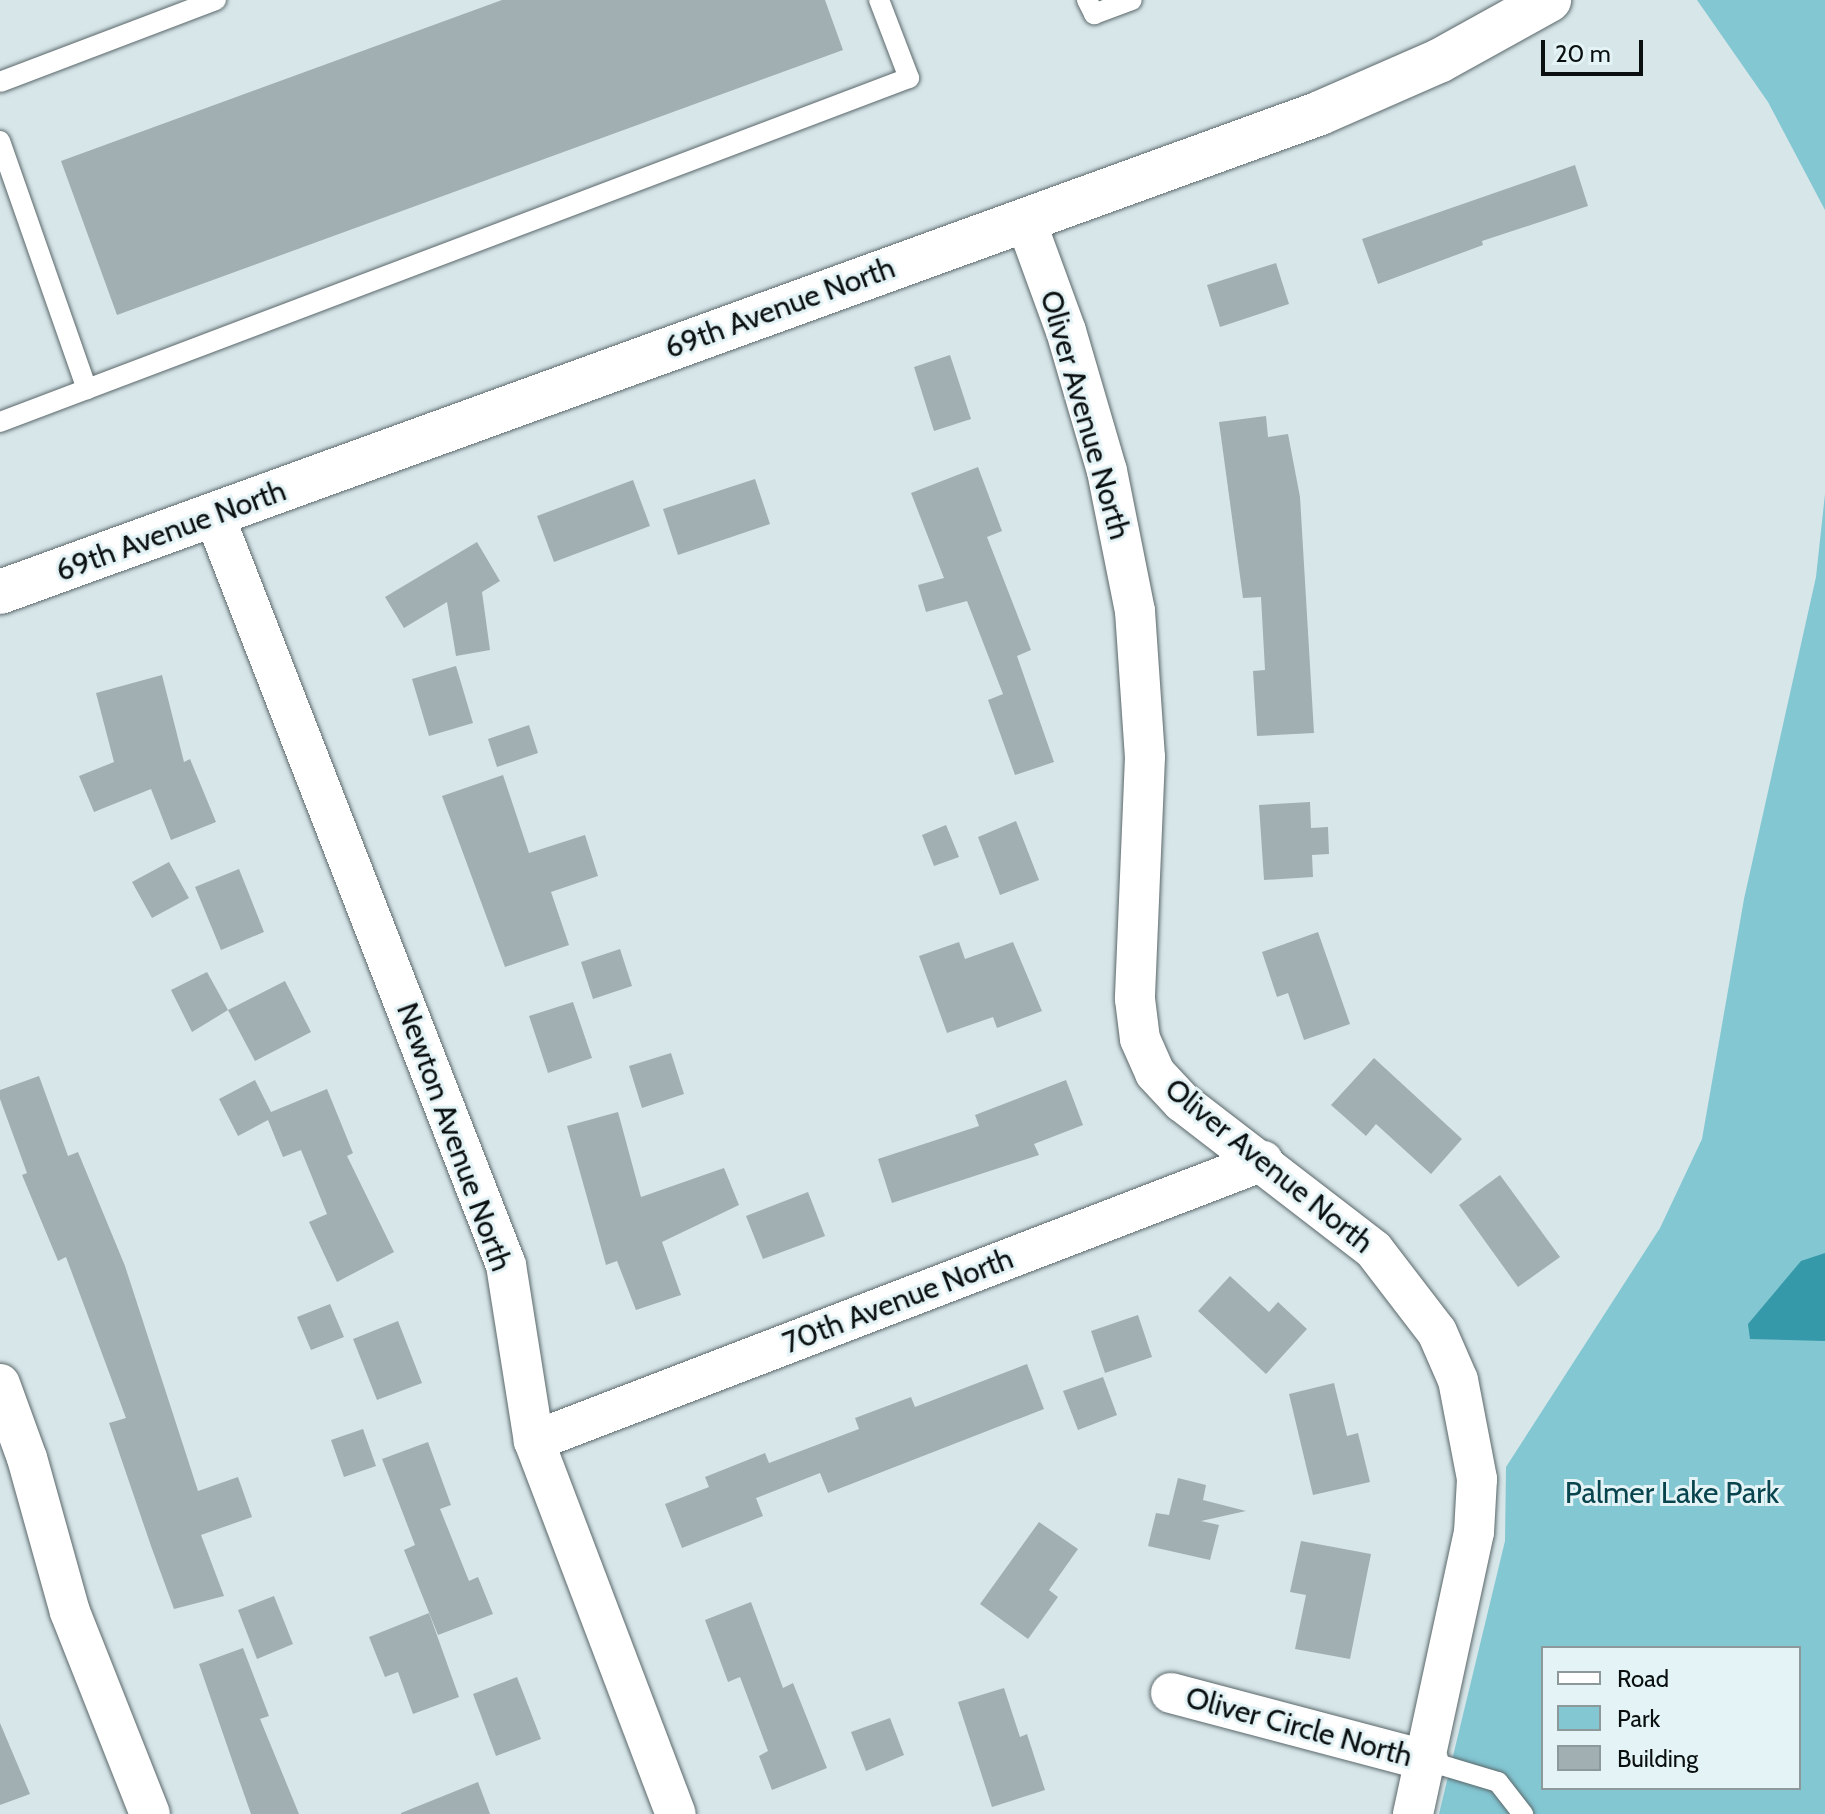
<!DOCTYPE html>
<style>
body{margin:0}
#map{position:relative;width:1825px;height:1814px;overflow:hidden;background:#d7e6e9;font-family:Cabin,sans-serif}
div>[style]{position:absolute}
.green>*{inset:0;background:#83c7d3}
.water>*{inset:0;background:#3699a9}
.building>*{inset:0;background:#a1afb2}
.roads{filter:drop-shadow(0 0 2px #5b686b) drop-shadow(0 0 2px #5b686b)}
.service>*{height:20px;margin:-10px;padding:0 10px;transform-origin:10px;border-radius:10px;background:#fff}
.minor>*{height:40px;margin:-20px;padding:0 20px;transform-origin:20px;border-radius:20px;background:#fff}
.tertiary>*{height:44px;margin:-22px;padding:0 22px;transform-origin:22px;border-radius:22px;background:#fff}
span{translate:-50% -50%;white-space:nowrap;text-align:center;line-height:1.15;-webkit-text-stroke:6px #e4f3f6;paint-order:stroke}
.street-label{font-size:30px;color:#0a0f10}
.park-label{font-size:30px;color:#08444d}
.legend{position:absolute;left:1541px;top:1646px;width:260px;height:144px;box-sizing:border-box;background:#e4f3f6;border:2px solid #8d989a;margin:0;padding:10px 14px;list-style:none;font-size:24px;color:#0a0f10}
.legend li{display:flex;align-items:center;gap:16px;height:40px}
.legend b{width:40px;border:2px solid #8d989a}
.scale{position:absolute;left:1541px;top:40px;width:102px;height:36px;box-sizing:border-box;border:4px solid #0a0f10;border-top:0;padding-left:10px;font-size:24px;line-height:28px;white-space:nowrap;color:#0a0f10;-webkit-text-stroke:6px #e4f3f6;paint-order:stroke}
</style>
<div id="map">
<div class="green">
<div style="clip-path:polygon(1697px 0,1825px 0,1825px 210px,1768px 102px)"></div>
<div style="clip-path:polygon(evenodd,1825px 494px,1825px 1814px,1439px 1814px,1505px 1541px,1506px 1467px,1660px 1228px,1702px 1139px,1744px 899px,1816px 577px,1825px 494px,1543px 1648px,1799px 1648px,1799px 1788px,1543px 1788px,1543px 1648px)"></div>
</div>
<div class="water">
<div style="clip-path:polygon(1825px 1253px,1825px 1341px,1750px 1339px,1748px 1324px,1801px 1261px)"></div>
</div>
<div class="building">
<div style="clip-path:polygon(502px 0,825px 0,843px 50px,117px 315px,61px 161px)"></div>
<div style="clip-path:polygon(1575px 165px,1588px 206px,1482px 241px,1483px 245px,1378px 284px,1362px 239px)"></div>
<div style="clip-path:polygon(1276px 263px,1289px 304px,1220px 327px,1207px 285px)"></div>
<div style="clip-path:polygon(950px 355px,971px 419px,934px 431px,914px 367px)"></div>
<div style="clip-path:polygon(1266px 416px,1268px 437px,1288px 434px,1300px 497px,1314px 733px,1257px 736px,1253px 671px,1265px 670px,1261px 597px,1243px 598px,1219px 422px)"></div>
<div style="clip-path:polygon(978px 467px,1002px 531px,987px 537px,1031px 650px,1017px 656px,1054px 762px,1015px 775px,988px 700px,1003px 694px,967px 601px,926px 612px,918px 585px,944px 578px,911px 493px)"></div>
<div style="clip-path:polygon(755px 479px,770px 524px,678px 555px,663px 509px)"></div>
<div style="clip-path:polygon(633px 480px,650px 526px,554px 562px,537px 516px)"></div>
<div style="clip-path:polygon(477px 542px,500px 581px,482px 592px,490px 650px,456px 656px,447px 602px,404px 628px,385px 597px)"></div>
<div style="clip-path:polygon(456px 666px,473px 723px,429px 736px,412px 679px)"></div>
<div style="clip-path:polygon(162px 675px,184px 762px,190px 759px,216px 822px,171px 840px,151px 789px,94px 812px,79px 776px,114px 762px,96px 693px)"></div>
<div style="clip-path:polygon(529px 725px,538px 753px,497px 767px,488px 739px)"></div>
<div style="clip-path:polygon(503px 775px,529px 853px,585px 835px,598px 876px,551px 892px,569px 945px,505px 967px,442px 796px)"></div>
<div style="clip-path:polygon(1310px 802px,1311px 828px,1328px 827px,1329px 854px,1312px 855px,1313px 877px,1264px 880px,1259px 805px)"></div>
<div style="clip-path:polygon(1016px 821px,1039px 880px,1000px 895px,978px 837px)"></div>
<div style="clip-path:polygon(946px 825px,959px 857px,934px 866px,922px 835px)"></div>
<div style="clip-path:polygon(169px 862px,189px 898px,152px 918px,132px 882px)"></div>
<div style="clip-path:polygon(239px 869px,264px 932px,221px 950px,195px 887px)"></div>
<div style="clip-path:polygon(1318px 932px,1350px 1024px,1304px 1040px,1288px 993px,1277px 997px,1262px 952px)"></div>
<div style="clip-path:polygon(959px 942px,965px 959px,1013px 942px,1042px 1011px,997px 1028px,993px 1017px,947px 1033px,919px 956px)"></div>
<div style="clip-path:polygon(620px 949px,632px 986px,593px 999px,581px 962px)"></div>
<div style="clip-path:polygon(207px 972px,228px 1010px,192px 1032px,171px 990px)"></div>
<div style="clip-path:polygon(285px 981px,311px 1032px,255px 1061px,228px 1010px)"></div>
<div style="clip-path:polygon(573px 1002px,592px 1058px,548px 1073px,529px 1016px)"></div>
<div style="clip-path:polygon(671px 1053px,684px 1094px,642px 1108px,629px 1066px)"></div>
<div style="clip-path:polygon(1374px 1058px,1462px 1139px,1431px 1174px,1376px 1124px,1366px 1136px,1331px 1105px)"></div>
<div style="clip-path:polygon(39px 1076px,68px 1156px,78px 1152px,125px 1266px,198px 1491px,238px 1477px,252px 1517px,201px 1535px,224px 1596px,174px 1609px,151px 1546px,109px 1423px,126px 1418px,66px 1257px,58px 1261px,22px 1175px,27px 1173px,0 1099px,0 1090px)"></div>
<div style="clip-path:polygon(255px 1080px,271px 1112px,327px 1089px,353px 1153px,347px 1156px,394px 1252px,337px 1282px,309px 1222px,327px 1214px,301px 1150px,283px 1157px,268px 1120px,238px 1136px,219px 1099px)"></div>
<div style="clip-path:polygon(1066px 1080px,1083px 1125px,1034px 1144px,1039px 1155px,892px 1203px,878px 1159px,979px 1126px,975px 1115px)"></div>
<div style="clip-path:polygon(618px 1112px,641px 1197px,724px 1168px,739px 1205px,662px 1242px,681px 1295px,636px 1310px,617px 1261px,606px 1265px,567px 1126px)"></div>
<div style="clip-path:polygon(1500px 1175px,1560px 1257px,1518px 1287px,1459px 1205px)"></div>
<div style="clip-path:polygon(808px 1192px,825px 1236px,763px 1259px,746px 1216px)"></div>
<div style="clip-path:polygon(1230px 1276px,1269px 1312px,1278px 1302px,1307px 1329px,1266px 1374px,1198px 1311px)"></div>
<div style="clip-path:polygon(330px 1304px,344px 1337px,311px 1350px,297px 1317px)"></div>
<div style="clip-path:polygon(1138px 1315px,1152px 1357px,1105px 1373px,1091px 1331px)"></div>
<div style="clip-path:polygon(398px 1321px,422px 1383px,377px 1400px,353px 1339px)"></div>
<div style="clip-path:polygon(1027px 1364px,1044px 1409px,828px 1493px,820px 1473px,756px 1498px,763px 1516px,682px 1548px,665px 1504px,709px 1487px,705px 1477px,765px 1453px,769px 1463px,859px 1429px,855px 1418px,911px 1397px,915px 1407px)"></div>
<div style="clip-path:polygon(1103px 1377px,1117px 1415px,1078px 1430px,1063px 1391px)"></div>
<div style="clip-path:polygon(1334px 1383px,1347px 1436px,1358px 1433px,1370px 1482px,1313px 1495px,1289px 1394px)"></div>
<div style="clip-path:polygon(363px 1429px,376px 1466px,344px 1477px,331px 1440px)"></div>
<div style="clip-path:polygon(428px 1442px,451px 1505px,440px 1509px,469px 1581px,478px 1577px,493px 1614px,438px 1635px,404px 1550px,415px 1545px,382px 1459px)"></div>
<div style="clip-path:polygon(1178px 1478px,1206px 1485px,1203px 1500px,1246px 1511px,1201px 1521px,1219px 1525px,1210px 1560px,1148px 1546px,1156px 1513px,1169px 1515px)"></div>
<div style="clip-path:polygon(1039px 1522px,1078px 1549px,1049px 1590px,1058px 1597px,1028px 1639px,980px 1604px)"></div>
<div style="clip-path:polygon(1301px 1541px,1371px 1554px,1350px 1659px,1295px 1649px,1306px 1595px,1290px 1592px)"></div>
<div style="clip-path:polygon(274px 1596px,293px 1644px,257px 1659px,238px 1610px)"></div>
<div style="clip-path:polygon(751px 1602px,783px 1688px,793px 1683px,827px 1768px,772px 1790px,759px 1756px,768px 1751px,740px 1677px,728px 1682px,705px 1620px)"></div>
<div style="clip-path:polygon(429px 1613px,459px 1697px,413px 1714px,398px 1672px,385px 1677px,369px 1637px)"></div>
<div style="clip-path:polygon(243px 1648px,269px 1716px,260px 1719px,299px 1814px,251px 1814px,231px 1757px,199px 1664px)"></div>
<div style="clip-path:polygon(517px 1677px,541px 1739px,496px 1756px,473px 1694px)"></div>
<div style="clip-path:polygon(1004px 1688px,1020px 1737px,1027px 1734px,1045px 1790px,992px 1807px,958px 1702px)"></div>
<div style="clip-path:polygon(890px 1718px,904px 1755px,866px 1771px,851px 1732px)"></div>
<div style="clip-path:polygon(0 1723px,30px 1794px,0 1805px)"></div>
<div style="clip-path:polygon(478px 1782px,490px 1814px,401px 1814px,401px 1813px)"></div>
</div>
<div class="roads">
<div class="service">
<div style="left:1087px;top:0;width:16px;rotate:63deg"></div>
<div style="left:1094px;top:14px;width:40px;rotate:-20.2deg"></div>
<div style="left:0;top:82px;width:231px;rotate:-20.8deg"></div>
<div style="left:0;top:141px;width:263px;rotate:70.7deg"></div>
<div style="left:0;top:422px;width:972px;rotate:-20.73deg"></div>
<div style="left:909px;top:78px;width:84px;rotate:-111deg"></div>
<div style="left:1428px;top:1761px;width:73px;rotate:16.7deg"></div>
<div style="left:1498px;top:1782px;width:41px;rotate:52deg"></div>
</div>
<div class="minor">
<div style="left:1025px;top:219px;width:119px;rotate:69.9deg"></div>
<div style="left:1066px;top:331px;width:146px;rotate:73.7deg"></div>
<div style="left:1107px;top:471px;width:143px;rotate:78.7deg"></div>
<div style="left:1135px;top:611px;width:146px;rotate:86.1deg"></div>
<div style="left:1145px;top:757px;width:242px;rotate:92.4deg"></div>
<div style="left:1135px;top:999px;width:40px;rotate:82.9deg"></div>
<div style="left:1140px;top:1039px;width:37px;rotate:66deg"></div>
<div style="left:1155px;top:1073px;width:40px;rotate:47deg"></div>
<div style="left:1182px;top:1102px;width:242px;rotate:37.6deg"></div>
<div style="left:1374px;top:1250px;width:103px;rotate:52.5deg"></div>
<div style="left:1437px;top:1332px;width:52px;rotate:66.4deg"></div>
<div style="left:1458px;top:1380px;width:101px;rotate:79.1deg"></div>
<div style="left:1477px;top:1479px;width:53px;rotate:93.2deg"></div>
<div style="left:1474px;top:1532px;width:289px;rotate:102.2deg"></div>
<div style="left:214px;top:515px;width:805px;rotate:68.73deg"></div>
<div style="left:506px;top:1265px;width:178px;rotate:81deg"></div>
<div style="left:534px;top:1441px;width:399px;rotate:69.2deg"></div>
<div style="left:0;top:1384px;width:79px;rotate:70deg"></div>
<div style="left:27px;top:1458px;width:160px;rotate:74.4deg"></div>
<div style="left:70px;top:1612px;width:217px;rotate:68.4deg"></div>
<div style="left:534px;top:1441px;width:781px;rotate:-21.01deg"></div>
<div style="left:1171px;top:1693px;width:266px;rotate:14.8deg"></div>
</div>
<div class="tertiary">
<div style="left:0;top:592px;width:1404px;rotate:-19.94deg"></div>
<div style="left:1320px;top:113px;width:130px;rotate:-23.6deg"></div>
<div style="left:1439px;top:61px;width:126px;rotate:-29deg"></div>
</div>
</div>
<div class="street-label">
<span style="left:780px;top:308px;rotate:-20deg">69th Avenue North</span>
<span style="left:1085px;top:415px;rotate:74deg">Oliver Avenue North</span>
<span style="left:171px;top:531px;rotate:-20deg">69th Avenue North</span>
<span style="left:454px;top:1137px;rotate:70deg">Newton Avenue North</span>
<span style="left:1269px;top:1166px;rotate:39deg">Oliver Avenue North</span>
<span style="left:898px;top:1301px;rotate:-21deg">70th Avenue North</span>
<span style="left:1299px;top:1727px;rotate:15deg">Oliver Circle North</span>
</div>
<div class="park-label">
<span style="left:1672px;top:1493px">Palmer Lake Park</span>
</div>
<ul class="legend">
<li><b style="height:10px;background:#fff"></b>Road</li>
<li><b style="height:22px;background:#83c7d3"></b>Park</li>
<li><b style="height:22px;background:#a1afb2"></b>Building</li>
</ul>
<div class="scale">20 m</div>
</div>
